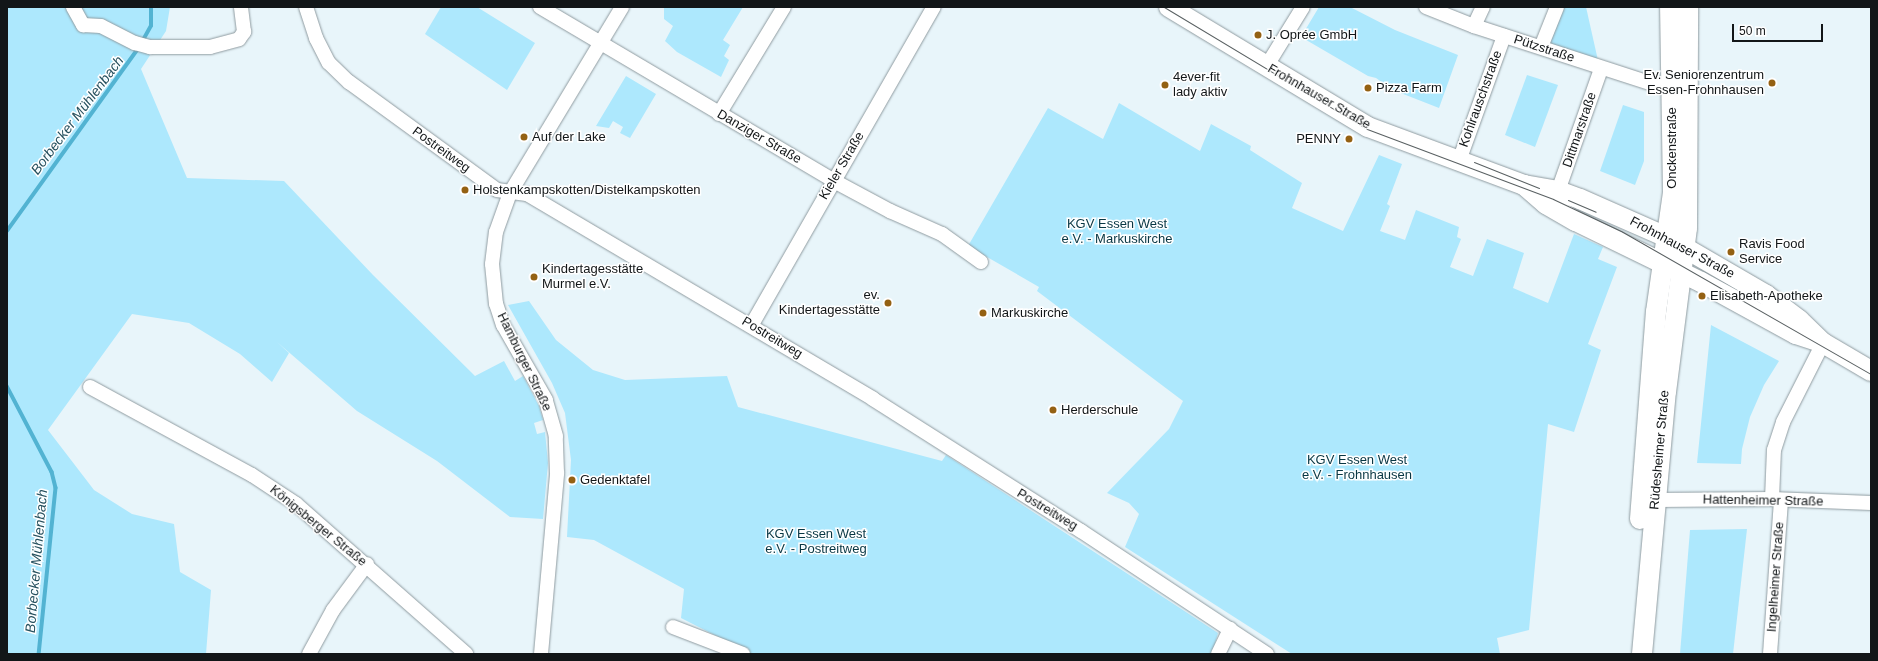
<!DOCTYPE html>
<meta charset="utf-8">
<style>
body{margin:0}
#map{position:relative;width:1878px;height:661px;overflow:hidden;background:#e8f5fa;font-family:Arial,sans-serif}
div>[style]{position:absolute}
.green>*{inset:0;background:#ade8fd}
.stream>*{height:3.5px;margin:-1.75px;padding:0 1.75px;transform-origin:1.75px;border-radius:1.75px;background:#52b3d2}
.roads{filter:drop-shadow(0 0 1px #8f9ba0) drop-shadow(0 0 1px #8f9ba0)}
.minor>*{height:14px;margin:-7px;padding:0 7px;transform-origin:7px;border-radius:7px;background:#fff}
.secondary>*{height:20px;margin:-10px;padding:0 10px;transform-origin:10px;border-radius:10px;background:#fff}
.tram>*{height:1px;margin:-0.5px;padding:0 0.5px;transform-origin:0.5px;border-radius:0.5px;background:#596062}
.dots>*{width:11px;height:11px;translate:-50% -50%;box-sizing:border-box;border:2px solid #fff;border-radius:50%}
span{translate:-50% -50%;white-space:nowrap;text-align:center;line-height:1.15;-webkit-text-stroke:3px #fff;paint-order:stroke}
.poi-label{font-size:13px;color:#121618}
.left{translate:0 -50%;text-align:left}
.right{translate:-100% -50%;text-align:right}
.street-label{font-size:13px;color:#121618}
.park-label{font-size:13px;color:#083744}
.water-label{font-size:14px;color:#26515f;font-style:italic}
.frame{position:absolute;inset:0;border:8px solid #121618;pointer-events:none}
.scale{position:absolute;left:1732px;top:24px;width:91px;height:18px;box-sizing:border-box;border:2px solid #121618;border-top:0;padding-left:5px;font-size:12px;line-height:14px;white-space:nowrap;color:#121618;-webkit-text-stroke:3px #fff;paint-order:stroke}
</style>
<div id="map">
<div class="green">
<div style="clip-path:polygon(7px 7px,170px 7px,166px 31px,141px 69px,187px 178px,284px 181px,373px 275px,475px 376px,504px 361px,515px 381px,523px 376px,539px 406px,543px 420px,534px 423px,537px 434px,545px 432px,548px 463px,543px 519px,510px 517px,437px 461px,357px 411px,277px 342px,289px 353px,272px 382px,240px 354px,189px 323px,132px 314px,48px 430px,94px 490px,132px 514px,174px 524px,180px 572px,211px 590px,206px 654px,7px 654px)"></div>
<div style="clip-path:polygon(441px 7px,477px 7px,535px 43px,507px 90px,425px 34px)"></div>
<div style="clip-path:polygon(664px 7px,743px 7px,723px 40px,730px 45px,724px 56px,729px 60px,721px 77px,677px 52px,665px 41px,673px 26px,664px 19px)"></div>
<div style="clip-path:polygon(1319px 7px,1350px 7px,1395px 30px,1458px 55px,1439px 108px,1393px 90px,1376px 78px,1368px 76px,1301px 37px)"></div>
<div style="clip-path:polygon(1559px 7px,1586px 7px,1599px 65px,1543px 45px)"></div>
<div style="clip-path:polygon(1527px 75px,1558px 85px,1535px 147px,1505px 135px)"></div>
<div style="clip-path:polygon(626px 76px,656px 94px,630px 138px,620px 133px,623px 127px,613px 121px,609px 128px,596px 126px)"></div>
<div style="clip-path:polygon(1119px 103px,1200px 151px,1211px 124px,1251px 146px,1250px 150px,1302px 183px,1292px 208px,1343px 231px,1379px 155px,1402px 164px,1387px 204px,1390px 206px,1380px 231px,1405px 240px,1416px 210px,1459px 227px,1457px 237px,1461px 239px,1450px 267px,1473px 276px,1487px 239px,1524px 253px,1513px 288px,1548px 303px,1574px 234px,1603px 247px,1598px 259px,1617px 267px,1588px 344px,1601px 350px,1574px 432px,1548px 424px,1529px 630px,1497px 638px,1500px 654px,1292px 654px,1125px 547px,1139px 514px,1129px 503px,1107px 493px,1169px 429px,1183px 401px,1037px 291px,1039px 287px,968px 246px,1048px 108px,1103px 139px)"></div>
<div style="clip-path:polygon(1623px 105px,1644px 112px,1644px 161px,1635px 185px,1600px 171px)"></div>
<div style="clip-path:polygon(529px 301px,556px 340px,593px 370px,625px 380px,727px 376px,738px 407px,942px 461px,946px 455px,1218px 633px,1212px 654px,752px 654px,681px 618px,684px 589px,594px 540px,567px 537px,571px 460px,565px 413px,552px 383px,508px 305px)"></div>
<div style="clip-path:polygon(1711px 325px,1779px 361px,1764px 385px,1750px 417px,1742px 449px,1741px 464px,1697px 463px)"></div>
<div style="clip-path:polygon(1747px 529px,1733px 654px,1680px 654px,1690px 530px)"></div>
</div>
<div class="stream">
<div style="left:142px;top:42px;width:18px;rotate:-61deg"></div>
<div style="left:151px;top:26px;width:19px;rotate:-90deg"></div>
<div style="left:7px;top:231px;width:226px;rotate:-54.3deg"></div>
<div style="left:7px;top:386px;width:97px;rotate:62.4deg"></div>
<div style="left:52px;top:472px;width:16px;rotate:76deg"></div>
<div style="left:56px;top:488px;width:167px;rotate:95.8deg"></div>
</div>
<div class="roads">
<div class="minor">
<div style="left:73px;top:7px;width:21px;rotate:61deg"></div>
<div style="left:83px;top:25px;width:18px;rotate:3deg"></div>
<div style="left:101px;top:26px;width:38px;rotate:27deg"></div>
<div style="left:135px;top:43px;width:16px;rotate:15deg"></div>
<div style="left:150px;top:47px;width:60px"></div>
<div style="left:210px;top:47px;width:30px;rotate:-15deg"></div>
<div style="left:239px;top:39px;width:9px;rotate:-54deg"></div>
<div style="left:244px;top:32px;width:25px;rotate:-97deg"></div>
<div style="left:306px;top:7px;width:33px;rotate:72deg"></div>
<div style="left:316px;top:38px;width:28px;rotate:63deg"></div>
<div style="left:329px;top:63px;width:28px;rotate:44deg"></div>
<div style="left:349px;top:82px;width:183px;rotate:36.1deg"></div>
<div style="left:497px;top:190px;width:30px;rotate:8deg"></div>
<div style="left:527px;top:194px;width:402px;rotate:30.6deg"></div>
<div style="left:873px;top:399px;width:246px;rotate:32.4deg"></div>
<div style="left:1081px;top:531px;width:223px;rotate:33.5deg"></div>
<div style="left:540px;top:7px;width:342px;rotate:30.6deg"></div>
<div style="left:834px;top:181px;width:64px;rotate:28.2deg"></div>
<div style="left:890px;top:211px;width:57px;rotate:23.9deg"></div>
<div style="left:942px;top:234px;width:48px;rotate:35.7deg"></div>
<div style="left:1426px;top:7px;width:52px;rotate:21.6deg"></div>
<div style="left:1474px;top:26px;width:198px;rotate:18deg"></div>
<div style="left:1474px;top:26px;width:21px;rotate:-65deg"></div>
<div style="left:1541px;top:47px;width:43px;rotate:-68.2deg"></div>
<div style="left:1266px;top:67px;width:70px;rotate:-58.3deg"></div>
<div style="left:719px;top:114px;width:125px;rotate:-58.7deg"></div>
<div style="left:1459px;top:161px;width:133px;rotate:-70.2deg"></div>
<div style="left:1558px;top:191px;width:129px;rotate:-70.6deg"></div>
<div style="left:751px;top:326px;width:368px;rotate:-60.2deg"></div>
<div style="left:90px;top:387px;width:184px;rotate:28.5deg"></div>
<div style="left:252px;top:475px;width:53px;rotate:33.4deg"></div>
<div style="left:296px;top:504px;width:227px;rotate:41.4deg"></div>
<div style="left:1772px;top:499px;width:49px;rotate:-87.7deg"></div>
<div style="left:1774px;top:450px;width:29px;rotate:-72deg"></div>
<div style="left:1783px;top:422px;width:89px;rotate:-63.1deg"></div>
<div style="left:1656px;top:500px;width:116px;rotate:-0.5deg"></div>
<div style="left:1772px;top:499px;width:99px;rotate:2.3deg"></div>
<div style="left:673px;top:627px;width:75px;rotate:21.1deg"></div>
<div style="left:309px;top:654px;width:50px;rotate:-61.4deg"></div>
<div style="left:333px;top:610px;width:57px;rotate:-53.5deg"></div>
<div style="left:541px;top:654px;width:182px;rotate:-84.9deg"></div>
<div style="left:557px;top:473px;width:37px;rotate:-92deg"></div>
<div style="left:556px;top:436px;width:37px;rotate:-106deg"></div>
<div style="left:546px;top:400px;width:86px;rotate:-119.8deg"></div>
<div style="left:503px;top:325px;width:22px;rotate:-108deg"></div>
<div style="left:496px;top:304px;width:40px;rotate:-95.7deg"></div>
<div style="left:492px;top:264px;width:32px;rotate:-83deg"></div>
<div style="left:496px;top:232px;width:41px;rotate:-70.3deg"></div>
<div style="left:510px;top:193px;width:217px;rotate:-58.9deg"></div>
<div style="left:1218px;top:654px;width:28px;rotate:-64deg"></div>
<div style="left:1770px;top:654px;width:154px;rotate:-85.9deg"></div>
</div>
<div class="secondary">
<div style="left:1169px;top:7px;width:232px;rotate:31.1deg"></div>
<div style="left:1368px;top:127px;width:166px;rotate:20.4deg"></div>
<div style="left:1524px;top:185px;width:35px;rotate:10deg"></div>
<div style="left:1558px;top:191px;width:23px;rotate:20deg"></div>
<div style="left:1580px;top:199px;width:94px;rotate:23.8deg"></div>
<div style="left:1666px;top:237px;width:116px;rotate:30.1deg"></div>
<div style="left:1766px;top:295px;width:41px;rotate:37.1deg"></div>
<div style="left:1799px;top:320px;width:33px;rotate:44deg"></div>
<div style="left:1524px;top:185px;width:29px;rotate:41deg"></div>
<div style="left:1546px;top:204px;width:34px;rotate:30deg"></div>
<div style="left:1576px;top:221px;width:139px;rotate:26deg"></div>
<div style="left:1701px;top:282px;width:108px;rotate:28.7deg"></div>
<div style="left:1796px;top:334px;width:28px;rotate:18deg"></div>
<div style="left:1823px;top:343px;width:56px;rotate:30.3deg"></div>
<div style="left:1640px;top:519px;width:208px;rotate:-85.6deg"></div>
<div style="left:1656px;top:312px;width:120px;rotate:-81.9deg"></div>
<div style="left:1673px;top:193px;width:186px;rotate:-90.9deg"></div>
<div style="left:1642px;top:654px;width:263px;rotate:-84.8deg"></div>
<div style="left:1666px;top:392px;width:165px;rotate:-82.7deg"></div>
<div style="left:1687px;top:228px;width:221px;rotate:-89.7deg"></div>
</div>
</div>
<div class="tram">
<div style="left:1164px;top:7px;width:237px;rotate:31deg"></div>
<div style="left:1367px;top:129px;width:199px;rotate:20.6deg"></div>
<div style="left:1553px;top:199px;width:75px;rotate:25.2deg"></div>
<div style="left:1621px;top:231px;width:288px;rotate:29.8deg"></div>
<div style="left:1474px;top:162px;width:70px;rotate:21.8deg"></div>
<div style="left:1568px;top:200px;width:30px;rotate:23deg"></div>
</div>
<div class="dots">
<div style="left:1258px;top:35px;background:#946113"></div>
<div style="left:1772px;top:83px;background:#946113"></div>
<div style="left:1165px;top:85px;background:#946113"></div>
<div style="left:1368px;top:88px;background:#946113"></div>
<div style="left:524px;top:137px;background:#946113"></div>
<div style="left:1349px;top:139px;background:#946113"></div>
<div style="left:465px;top:190px;background:#946113"></div>
<div style="left:1731px;top:252px;background:#946113"></div>
<div style="left:534px;top:277px;background:#946113"></div>
<div style="left:1702px;top:296px;background:#946113"></div>
<div style="left:888px;top:303px;background:#946113"></div>
<div style="left:983px;top:313px;background:#946113"></div>
<div style="left:1053px;top:410px;background:#946113"></div>
<div style="left:572px;top:480px;background:#946113"></div>
</div>
<div class="poi-label">
<span class="left" style="left:1266px;top:35px">J. Oprée GmbH</span>
<span class="right" style="left:1764px;top:83px">Ev. Seniorenzentrum<br>Essen-Frohnhausen</span>
<span class="left" style="left:1173px;top:85px">4ever-fit<br>lady aktiv</span>
<span class="left" style="left:1376px;top:88px">Pizza Farm</span>
<span class="left" style="left:532px;top:137px">Auf der Lake</span>
<span class="right" style="left:1341px;top:139px">PENNY</span>
<span class="left" style="left:473px;top:190px">Holstenkampskotten/Distelkampskotten</span>
<span class="left" style="left:1739px;top:252px">Ravis Food<br>Service</span>
<span class="left" style="left:542px;top:277px">Kindertagesstätte<br>Murmel e.V.</span>
<span class="right" style="left:880px;top:303px">ev.<br>Kindertagesstätte</span>
<span class="left" style="left:1710px;top:296px">Elisabeth-Apotheke</span>
<span class="left" style="left:991px;top:313px">Markuskirche</span>
<span class="left" style="left:1061px;top:410px">Herderschule</span>
<span class="left" style="left:580px;top:480px">Gedenktafel</span>
</div>
<div class="street-label">
<span style="left:1544px;top:49px;rotate:18deg">Pützstraße</span>
<span style="left:1319px;top:97px;rotate:30deg">Frohnhauser Straße</span>
<span style="left:1481px;top:99px;rotate:-70deg">Kohlrauschstraße</span>
<span style="left:1580px;top:130px;rotate:-71deg">Dittmarstraße</span>
<span style="left:759px;top:137px;rotate:30deg">Danziger Straße</span>
<span style="left:1672px;top:148px;rotate:-90deg">Onckenstraße</span>
<span style="left:441px;top:150px;rotate:36deg">Postreitweg</span>
<span style="left:842px;top:166px;rotate:-60deg">Kieler Straße</span>
<span style="left:1682px;top:248px;rotate:28deg">Frohnhauser Straße</span>
<span style="left:772px;top:338px;rotate:31deg">Postreitweg</span>
<span style="left:524px;top:362px;rotate:64deg">Hamburger Straße</span>
<span style="left:1660px;top:450px;rotate:-85deg">Rüdesheimer Straße</span>
<span style="left:1763px;top:501px;rotate:1deg">Hattenheimer Straße</span>
<span style="left:1047px;top:510px;rotate:31deg">Postreitweg</span>
<span style="left:318px;top:526px;rotate:39deg">Königsberger Straße</span>
<span style="left:1776px;top:577px;rotate:-86deg">Ingelheimer Straße</span>
</div>
<div class="park-label">
<span style="left:1117px;top:232px">KGV Essen West<br>e.V. - Markuskirche</span>
<span style="left:1357px;top:468px">KGV Essen West<br>e.V. - Frohnhausen</span>
<span style="left:816px;top:542px">KGV Essen West<br>e.V. - Postreitweg</span>
</div>
<div class="water-label">
<span style="left:77px;top:115px;rotate:-53deg">Borbecker Mühlenbach</span>
<span style="left:36px;top:561px;rotate:-85deg">Borbecker Mühlenbach</span>
</div>
<div class="frame"></div>
<div class="scale">50 m</div>
</div>
